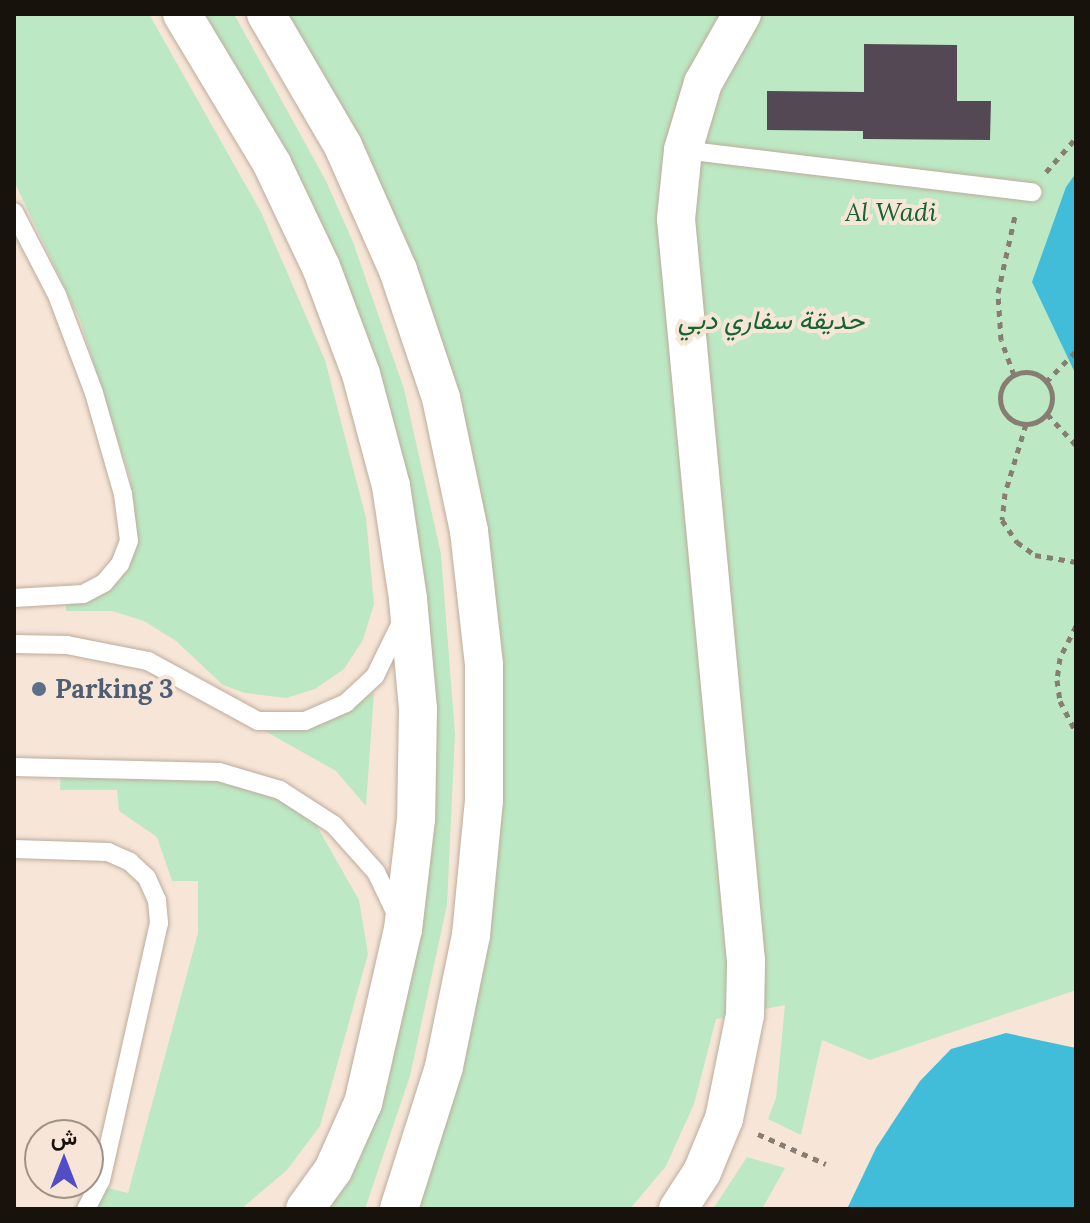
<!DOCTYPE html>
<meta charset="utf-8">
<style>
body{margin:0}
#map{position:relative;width:1090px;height:1223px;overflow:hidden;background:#f7e6d7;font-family:Lora,Vazirmatn,serif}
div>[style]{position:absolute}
.green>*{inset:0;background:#bce9c3}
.water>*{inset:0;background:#42bdd9}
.building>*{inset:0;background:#554855}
.path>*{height:5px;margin-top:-2.5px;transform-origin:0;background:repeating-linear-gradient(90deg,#887d73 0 6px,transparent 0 12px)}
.path>.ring{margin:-2.5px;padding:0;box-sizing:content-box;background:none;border:5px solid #887d73;border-radius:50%}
.roads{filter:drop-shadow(0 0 2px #bcac9d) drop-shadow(0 0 2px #bcac9d)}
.lane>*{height:18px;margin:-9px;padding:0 9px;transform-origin:9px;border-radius:9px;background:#fff}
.street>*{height:38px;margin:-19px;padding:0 19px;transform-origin:19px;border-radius:19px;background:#fff}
.dots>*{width:22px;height:22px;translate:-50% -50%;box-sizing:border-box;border:4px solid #f7e6d7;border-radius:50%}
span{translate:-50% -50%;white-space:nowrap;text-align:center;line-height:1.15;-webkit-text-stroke:8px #f7e6d7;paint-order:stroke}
.park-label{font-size:26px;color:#14652f;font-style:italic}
.service-label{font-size:26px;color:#4e5e75;font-weight:700}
.left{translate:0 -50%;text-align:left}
.frame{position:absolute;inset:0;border:16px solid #18120d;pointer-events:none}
.north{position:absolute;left:24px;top:1119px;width:80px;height:80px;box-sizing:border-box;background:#f7e6d7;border:2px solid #9e9186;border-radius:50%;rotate:0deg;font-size:22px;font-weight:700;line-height:32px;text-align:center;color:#18120d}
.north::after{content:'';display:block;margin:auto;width:28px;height:36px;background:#514ec5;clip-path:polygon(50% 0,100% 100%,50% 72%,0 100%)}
</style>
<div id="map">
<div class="green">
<div style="clip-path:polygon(14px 14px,149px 14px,261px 212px,325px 360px,366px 518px,374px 604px,363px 640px,344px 669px,315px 689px,286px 698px,245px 693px,223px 685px,176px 641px,144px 621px,112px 611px,66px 611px,66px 593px,104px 593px,120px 580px,130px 536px,131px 481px,80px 320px,14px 181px)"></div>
<div style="clip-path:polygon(202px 14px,234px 14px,326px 181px,353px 242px,404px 389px,441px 554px,455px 734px,447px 905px,410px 1076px,365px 1209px,325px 1209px,414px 905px,395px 461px)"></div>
<div style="clip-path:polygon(285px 14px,1076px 14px,1076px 990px,870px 1060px,822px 1040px,801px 1135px,768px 1119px,776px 1098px,785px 1005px,716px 1019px,694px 1104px,666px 1166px,630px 1209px,415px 1209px,431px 1157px,488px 570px,480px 488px,454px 390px)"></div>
<div style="clip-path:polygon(374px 693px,366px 806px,336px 771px,265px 731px,309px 728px)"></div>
<div style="clip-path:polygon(61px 767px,218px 768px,310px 814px,359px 900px,368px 954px,320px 1126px,287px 1170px,241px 1209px,93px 1209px,100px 1186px,128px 1193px,198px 933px,198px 881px,172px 881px,157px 837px,119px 811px,117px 790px,60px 790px)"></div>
<div style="clip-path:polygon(747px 1157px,785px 1168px,762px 1209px,713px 1209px)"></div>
</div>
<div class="water">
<div style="clip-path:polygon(1076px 173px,1076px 375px,1032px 282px,1066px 187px)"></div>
<div style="clip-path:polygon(1006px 1033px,1076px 1048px,1076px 1209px,847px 1209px,876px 1148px,920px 1081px,951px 1049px)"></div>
</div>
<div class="building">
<div style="clip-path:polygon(864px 44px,957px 45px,957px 101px,991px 101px,990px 140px,863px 139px,863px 131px,767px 130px,767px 91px,864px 92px)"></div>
</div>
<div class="path">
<div style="left:1046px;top:172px;width:45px;rotate:-48.6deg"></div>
<div class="ring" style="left:1000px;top:372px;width:47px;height:47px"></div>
<div style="left:1014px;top:375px;width:37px;rotate:-110deg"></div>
<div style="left:1001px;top:340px;width:47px;rotate:-93.7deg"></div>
<div style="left:998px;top:293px;width:79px;rotate:-77.6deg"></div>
<div style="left:1046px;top:382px;width:43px;rotate:-45.9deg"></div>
<div style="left:1047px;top:414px;width:42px;rotate:46.9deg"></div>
<div style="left:1026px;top:424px;width:72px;rotate:106.9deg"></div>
<div style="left:1005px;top:493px;width:27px;rotate:96deg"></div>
<div style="left:1002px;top:520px;width:27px;rotate:56deg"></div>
<div style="left:1017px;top:542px;width:22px;rotate:36deg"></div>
<div style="left:1035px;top:555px;width:42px;rotate:9.7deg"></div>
<div style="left:1076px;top:626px;width:36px;rotate:117deg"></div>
<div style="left:1060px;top:658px;width:22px;rotate:98deg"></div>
<div style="left:1057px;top:680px;width:21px;rotate:82deg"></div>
<div style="left:1060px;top:701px;width:36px;rotate:63deg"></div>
<div style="left:758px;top:1134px;width:74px;rotate:23.8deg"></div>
</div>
<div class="roads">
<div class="lane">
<div style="left:683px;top:150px;width:352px;rotate:6.9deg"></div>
<div style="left:14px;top:212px;width:93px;rotate:62.6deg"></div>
<div style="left:57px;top:295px;width:105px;rotate:69.3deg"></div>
<div style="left:94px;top:393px;width:105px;rotate:74deg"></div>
<div style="left:123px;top:494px;width:47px;rotate:82.7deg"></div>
<div style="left:129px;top:541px;width:25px;rotate:111deg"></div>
<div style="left:120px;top:564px;width:25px;rotate:130deg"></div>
<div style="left:104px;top:583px;width:24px;rotate:152deg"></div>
<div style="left:83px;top:594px;width:69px;rotate:176.7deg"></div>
<div style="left:14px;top:644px;width:53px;rotate:1.1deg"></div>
<div style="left:67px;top:645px;width:83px;rotate:11.2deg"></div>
<div style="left:148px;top:661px;width:125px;rotate:28.6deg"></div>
<div style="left:258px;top:721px;width:47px"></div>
<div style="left:305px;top:721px;width:45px;rotate:-23.7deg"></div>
<div style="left:346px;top:703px;width:40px;rotate:-43deg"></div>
<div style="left:375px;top:676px;width:57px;rotate:-63.9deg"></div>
<div style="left:14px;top:767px;width:205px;rotate:1.4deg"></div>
<div style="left:219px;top:772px;width:64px;rotate:16.4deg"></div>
<div style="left:280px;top:790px;width:64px;rotate:32.9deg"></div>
<div style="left:334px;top:825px;width:63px;rotate:48.2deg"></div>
<div style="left:376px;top:872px;width:49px;rotate:64.5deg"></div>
<div style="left:14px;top:849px;width:94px;rotate:1.8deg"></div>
<div style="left:108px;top:852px;width:24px;rotate:24deg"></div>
<div style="left:130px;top:862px;width:23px;rotate:43deg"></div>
<div style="left:147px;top:878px;width:24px;rotate:66deg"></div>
<div style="left:157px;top:900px;width:23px;rotate:85deg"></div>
<div style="left:159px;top:923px;width:218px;rotate:102.7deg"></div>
<div style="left:111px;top:1136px;width:45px;rotate:102.8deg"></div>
<div style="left:101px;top:1180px;width:33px;rotate:117deg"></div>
</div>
<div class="street">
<div style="left:182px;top:14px;width:175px;rotate:59deg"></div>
<div style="left:272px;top:164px;width:114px;rotate:64.6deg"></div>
<div style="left:321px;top:267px;width:114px;rotate:69.5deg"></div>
<div style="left:361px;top:374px;width:116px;rotate:75deg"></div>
<div style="left:391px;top:486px;width:114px;rotate:81.4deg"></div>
<div style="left:408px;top:599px;width:110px;rotate:84.8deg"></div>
<div style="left:418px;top:709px;width:110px;rotate:91deg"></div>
<div style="left:416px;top:819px;width:111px;rotate:96.7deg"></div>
<div style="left:403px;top:929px;width:179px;rotate:102.9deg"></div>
<div style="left:363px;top:1103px;width:73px;rotate:114.1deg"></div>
<div style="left:333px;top:1170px;width:48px;rotate:125.7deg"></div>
<div style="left:266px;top:14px;width:153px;rotate:59.7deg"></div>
<div style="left:343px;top:146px;width:136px;rotate:66.1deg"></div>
<div style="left:398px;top:270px;width:135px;rotate:71.4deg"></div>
<div style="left:441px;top:398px;width:136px;rotate:78.1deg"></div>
<div style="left:469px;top:531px;width:135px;rotate:83.6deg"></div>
<div style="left:484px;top:665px;width:135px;rotate:90deg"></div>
<div style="left:484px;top:800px;width:136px;rotate:95.5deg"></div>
<div style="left:471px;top:935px;width:135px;rotate:101.6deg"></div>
<div style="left:444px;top:1067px;width:149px;rotate:107.6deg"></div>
<div style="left:678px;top:1209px;width:44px;rotate:-57deg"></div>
<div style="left:702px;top:1172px;width:57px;rotate:-67.5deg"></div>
<div style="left:724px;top:1119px;width:106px;rotate:-78.6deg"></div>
<div style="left:745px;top:1015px;width:54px;rotate:-88.9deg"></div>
<div style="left:746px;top:961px;width:745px;rotate:-95.39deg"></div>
<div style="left:676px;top:219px;width:69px;rotate:-84.2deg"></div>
<div style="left:683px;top:150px;width:70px;rotate:-73.4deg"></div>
<div style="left:703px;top:83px;width:79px;rotate:-60.5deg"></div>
</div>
</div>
<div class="dots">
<div style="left:39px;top:689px;background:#5c6f8a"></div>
</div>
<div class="park-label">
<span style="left:891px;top:212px">Al Wadi</span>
<span style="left:771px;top:320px">حديقة سفاري دبي</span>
</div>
<div class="service-label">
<span class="left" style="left:55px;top:689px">Parking 3</span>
</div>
<div class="frame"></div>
<div class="north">ش</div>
</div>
